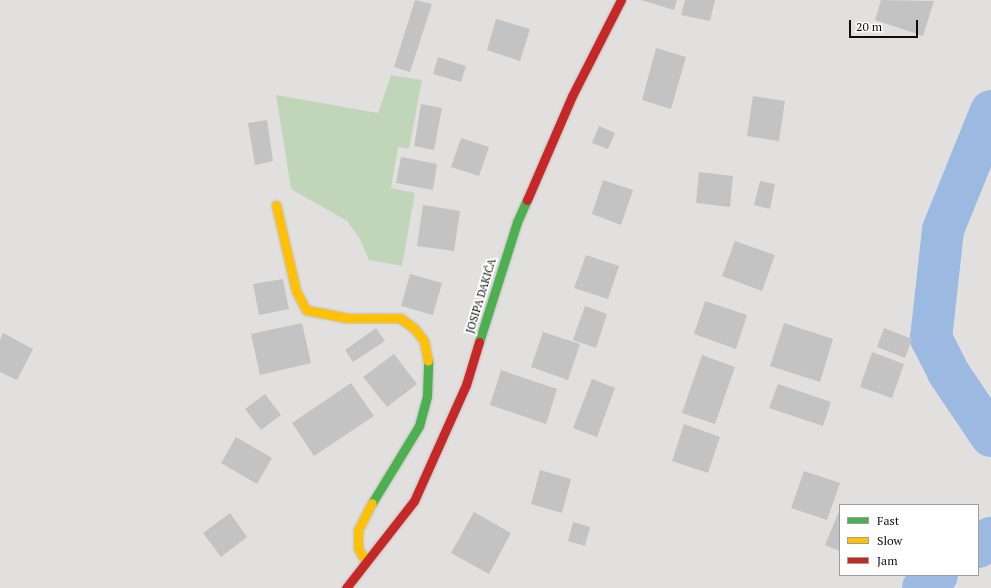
<!DOCTYPE html>
<meta charset="utf-8">
<style>
body{margin:0}
#map{position:relative;width:991px;height:588px;overflow:hidden;background:#e2e0de;font-family:"PT Serif",serif}
div>[style]{position:absolute}
.green>*{inset:0;background:#c1d6b8}
.river>*{height:42px;margin:-21px;padding:0 21px;transform-origin:21px;border-radius:21px;background:#9cbae1}
.building>*{inset:0;background:#c4c3c3}
.roads{filter:drop-shadow(0 0 1px #bfbebd) drop-shadow(0 0 1px #bfbebd)}
.fast>*{height:9px;margin:-4.5px;padding:0 4.5px;transform-origin:4.5px;border-radius:4.5px;background:#4caf50}
.slow>*{height:9px;margin:-4.5px;padding:0 4.5px;transform-origin:4.5px;border-radius:4.5px;background:#ffc107}
.jam>*{height:9px;margin:-4.5px;padding:0 4.5px;transform-origin:4.5px;border-radius:4.5px;background:#c62828}
span{translate:-50% -50%;white-space:nowrap;text-align:center;line-height:1.15;-webkit-text-stroke:4px #fff;paint-order:stroke}
.street-label{font-size:11px;color:#0e0d0c}
.legend{position:absolute;left:839px;top:504px;width:140px;height:72px;box-sizing:border-box;background:#fff;border:1px solid #9f9e9e;margin:0;padding:5px 7px;list-style:none;font-size:12px;color:#0e0d0c}
.legend li{display:flex;align-items:center;gap:8px;height:20px}
.legend b{width:20px;border:1px solid #9f9e9e}
.scale{position:absolute;left:849px;top:20px;width:69px;height:18px;box-sizing:border-box;border:2px solid #0e0d0c;border-top:0;padding-left:5px;font-size:12px;line-height:14px;white-space:nowrap;color:#0e0d0c;-webkit-text-stroke:3px #fff;paint-order:stroke}
</style>
<div id="map">
<div class="green">
<div style="clip-path:polygon(391px 75px,422px 80px,409px 149px,398px 147px,391px 188px,415px 193px,402px 266px,369px 260px,360px 239px,347px 221px,291px 189px,276px 95px,378px 113px)"></div>
</div>
<div class="river">
<div style="left:991px;top:111px;width:128px;rotate:112deg"></div>
<div style="left:943px;top:230px;width:109px;rotate:96.3deg"></div>
<div style="left:931px;top:338px;width:38px;rotate:63deg"></div>
<div style="left:948px;top:372px;width:77px;rotate:56.1deg"></div>
<div style="left:978px;top:547px;width:16px;rotate:-35deg"></div>
<div style="left:923px;top:588px;width:19px;rotate:-43deg"></div>
</div>
<div class="building">
<div style="clip-path:polygon(415px 0,432px 4px,410px 72px,394px 67px)"></div>
<div style="clip-path:polygon(641px 0,677px 0,674px 10px)"></div>
<div style="clip-path:polygon(685px 0,715px 0,710px 21px,681px 15px)"></div>
<div style="clip-path:polygon(881px 0,934px 1px,923px 36px,875px 20px)"></div>
<div style="clip-path:polygon(496px 19px,530px 29px,520px 61px,487px 50px)"></div>
<div style="clip-path:polygon(656px 48px,686px 57px,671px 109px,642px 100px)"></div>
<div style="clip-path:polygon(438px 57px,466px 66px,461px 82px,433px 74px)"></div>
<div style="clip-path:polygon(753px 96px,785px 101px,779px 141px,747px 136px)"></div>
<div style="clip-path:polygon(421px 104px,442px 108px,434px 150px,414px 146px)"></div>
<div style="clip-path:polygon(267px 120px,273px 161px,255px 165px,248px 123px)"></div>
<div style="clip-path:polygon(599px 126px,615px 133px,608px 149px,592px 143px)"></div>
<div style="clip-path:polygon(461px 138px,489px 147px,479px 176px,451px 167px)"></div>
<div style="clip-path:polygon(401px 157px,437px 164px,433px 190px,396px 183px)"></div>
<div style="clip-path:polygon(699px 172px,733px 176px,730px 207px,696px 203px)"></div>
<div style="clip-path:polygon(603px 180px,633px 190px,621px 225px,592px 214px)"></div>
<div style="clip-path:polygon(760px 181px,775px 184px,770px 209px,754px 205px)"></div>
<div style="clip-path:polygon(423px 205px,460px 211px,454px 251px,417px 246px)"></div>
<div style="clip-path:polygon(735px 241px,775px 255px,762px 291px,722px 276px)"></div>
<div style="clip-path:polygon(586px 255px,619px 266px,608px 299px,574px 288px)"></div>
<div style="clip-path:polygon(410px 274px,442px 283px,433px 315px,401px 306px)"></div>
<div style="clip-path:polygon(283px 279px,289px 309px,259px 315px,253px 284px)"></div>
<div style="clip-path:polygon(705px 301px,747px 315px,736px 349px,694px 334px)"></div>
<div style="clip-path:polygon(585px 306px,607px 314px,596px 348px,573px 340px)"></div>
<div style="clip-path:polygon(302px 323px,311px 363px,260px 375px,251px 334px)"></div>
<div style="clip-path:polygon(784px 323px,833px 339px,820px 382px,770px 366px)"></div>
<div style="clip-path:polygon(376px 328px,385px 341px,353px 362px,345px 350px)"></div>
<div style="clip-path:polygon(884px 328px,912px 339px,905px 358px,877px 347px)"></div>
<div style="clip-path:polygon(543px 332px,580px 344px,568px 380px,531px 367px)"></div>
<div style="clip-path:polygon(3px 333px,33px 349px,17px 380px,0 372px,0 340px)"></div>
<div style="clip-path:polygon(872px 352px,904px 364px,892px 398px,860px 387px)"></div>
<div style="clip-path:polygon(394px 354px,417px 384px,387px 407px,363px 377px)"></div>
<div style="clip-path:polygon(702px 355px,735px 367px,715px 424px,682px 413px)"></div>
<div style="clip-path:polygon(501px 370px,557px 389px,546px 424px,490px 405px)"></div>
<div style="clip-path:polygon(592px 379px,615px 388px,597px 437px,573px 428px)"></div>
<div style="clip-path:polygon(351px 383px,374px 416px,314px 456px,292px 423px)"></div>
<div style="clip-path:polygon(778px 384px,831px 402px,823px 426px,769px 408px)"></div>
<div style="clip-path:polygon(265px 394px,281px 415px,261px 430px,245px 409px)"></div>
<div style="clip-path:polygon(684px 424px,720px 437px,708px 473px,672px 461px)"></div>
<div style="clip-path:polygon(236px 437px,272px 458px,257px 484px,221px 463px)"></div>
<div style="clip-path:polygon(540px 470px,571px 479px,562px 513px,531px 504px)"></div>
<div style="clip-path:polygon(804px 471px,840px 483px,827px 520px,791px 508px)"></div>
<div style="clip-path:polygon(840px 509px,840px 551px,825px 545px)"></div>
<div style="clip-path:polygon(474px 512px,511px 533px,489px 574px,451px 553px)"></div>
<div style="clip-path:polygon(230px 513px,247px 537px,221px 557px,203px 533px)"></div>
<div style="clip-path:polygon(573px 522px,590px 527px,585px 546px,568px 541px)"></div>
</div>
<div class="roads">
<div class="fast">
<div style="left:479px;top:342px;width:126px;rotate:-72.4deg"></div>
<div style="left:517px;top:222px;width:24px;rotate:-66deg"></div>
<div style="left:372px;top:503px;width:90px;rotate:-58.6deg"></div>
<div style="left:419px;top:426px;width:31px;rotate:-75deg"></div>
<div style="left:427px;top:396px;width:35px;rotate:-88deg"></div>
</div>
<div class="slow">
<div style="left:276px;top:205px;width:88px;rotate:76.9deg"></div>
<div style="left:296px;top:291px;width:21px;rotate:62deg"></div>
<div style="left:306px;top:310px;width:42px;rotate:11deg"></div>
<div style="left:347px;top:318px;width:53px"></div>
<div style="left:400px;top:318px;width:17px;rotate:36deg"></div>
<div style="left:414px;top:328px;width:16px;rotate:52deg"></div>
<div style="left:424px;top:341px;width:20px;rotate:79deg"></div>
<div style="left:366px;top:562px;width:16px;rotate:-120deg"></div>
<div style="left:358px;top:548px;width:18px;rotate:-90deg"></div>
<div style="left:358px;top:530px;width:30px;rotate:-63deg"></div>
</div>
<div class="jam">
<div style="left:527px;top:200px;width:113px;rotate:-66.6deg"></div>
<div style="left:572px;top:96px;width:108px;rotate:-63deg"></div>
<div style="left:346px;top:588px;width:110px;rotate:-52deg"></div>
<div style="left:414px;top:501px;width:127px;rotate:-65.9deg"></div>
<div style="left:466px;top:385px;width:45px;rotate:-73.2deg"></div>
</div>
</div>
<div class="street-label">
<span style="left:481px;top:296px;rotate:-73deg">JOSIPA DAKIĆA</span>
</div>
<ul class="legend">
<li><b style="height:5px;background:#4caf50"></b>Fast</li>
<li><b style="height:5px;background:#ffc107"></b>Slow</li>
<li><b style="height:5px;background:#c62828"></b>Jam</li>
</ul>
<div class="scale">20 m</div>
</div>
